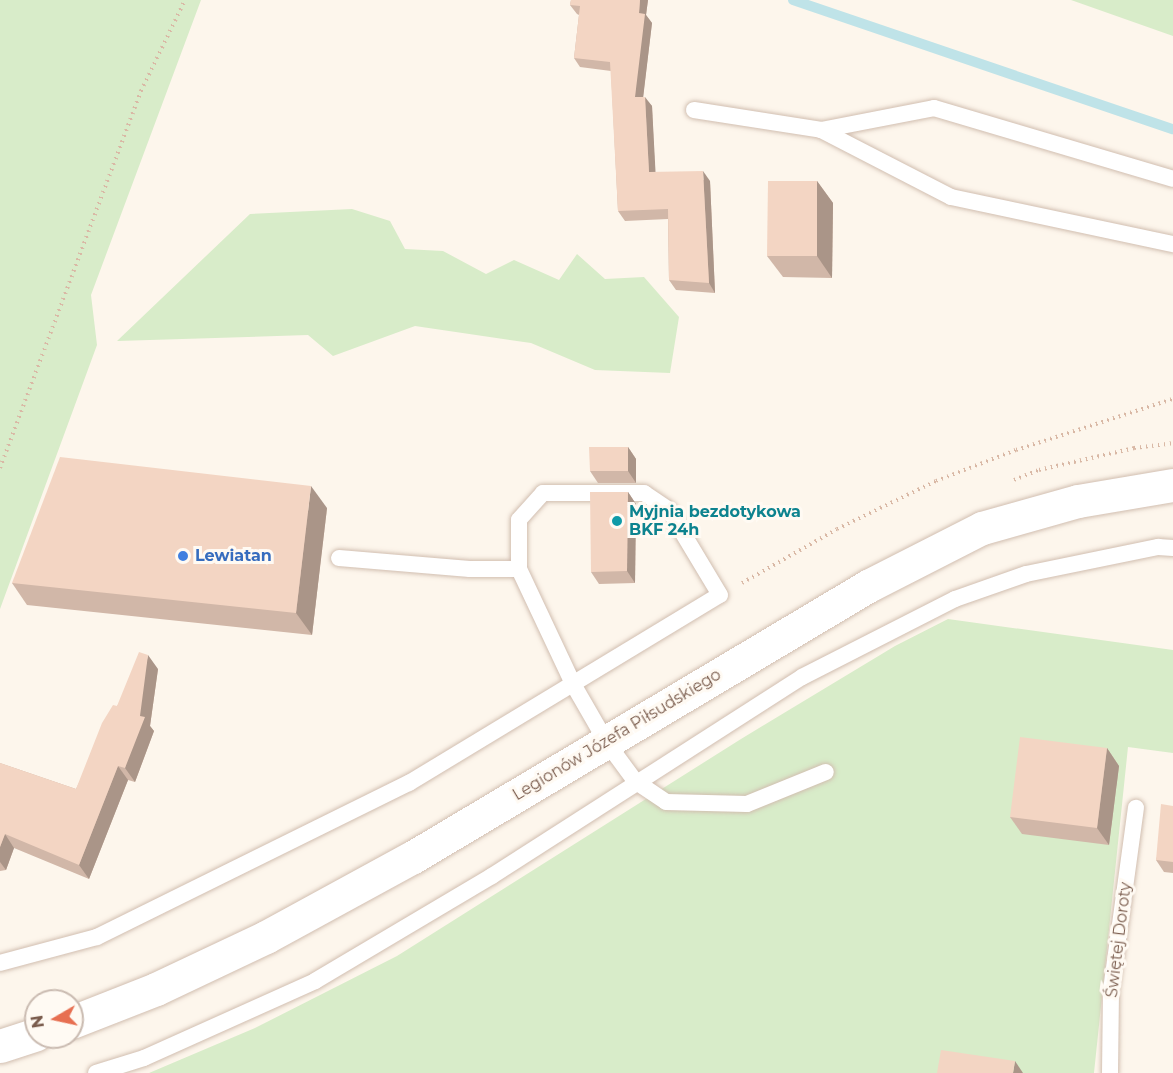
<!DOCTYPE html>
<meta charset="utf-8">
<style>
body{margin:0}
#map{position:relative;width:1173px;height:1073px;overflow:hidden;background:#fdf6ec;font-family:Montserrat,sans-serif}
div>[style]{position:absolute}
.green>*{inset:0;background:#d8ecc9}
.stream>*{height:10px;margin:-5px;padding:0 5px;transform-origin:5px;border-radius:5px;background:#bfe3e8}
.path>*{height:4px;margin-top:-2px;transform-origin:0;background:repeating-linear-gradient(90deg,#d9b8a5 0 1.5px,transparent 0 6px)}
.roads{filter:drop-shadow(0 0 2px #d1beb0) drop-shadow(0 0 2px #d1beb0)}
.service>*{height:16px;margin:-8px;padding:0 8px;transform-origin:8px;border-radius:8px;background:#fff}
.tertiary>*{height:33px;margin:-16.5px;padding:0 16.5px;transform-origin:16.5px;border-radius:16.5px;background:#fff}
.wall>*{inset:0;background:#d1b7a8}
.shaded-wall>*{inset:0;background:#aa9588}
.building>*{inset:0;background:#f3d5c3}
.dots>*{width:16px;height:16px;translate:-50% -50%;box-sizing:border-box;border:3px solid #fffaf3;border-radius:50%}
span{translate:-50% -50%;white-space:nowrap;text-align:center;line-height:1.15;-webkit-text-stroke:6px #fffaf3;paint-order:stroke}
.culture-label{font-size:16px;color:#0d838f;font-weight:700}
.left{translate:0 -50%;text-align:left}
.shop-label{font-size:16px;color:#366cbe;font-weight:700}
.street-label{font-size:16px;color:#7a5c4d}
.north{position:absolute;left:24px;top:989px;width:60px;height:60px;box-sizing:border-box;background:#fffaf3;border:2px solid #cabbb1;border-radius:50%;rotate:261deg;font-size:16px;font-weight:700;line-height:24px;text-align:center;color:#7a5c4d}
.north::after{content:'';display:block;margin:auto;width:21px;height:27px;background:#e76f51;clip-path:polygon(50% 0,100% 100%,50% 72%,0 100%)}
</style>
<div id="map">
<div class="green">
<div style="clip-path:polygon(0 0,201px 0,91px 295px,97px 345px,0 609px)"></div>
<div style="clip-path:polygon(1071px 0,1173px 0,1173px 36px)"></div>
<div style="clip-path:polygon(352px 209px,390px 221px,405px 249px,443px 251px,486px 274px,514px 260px,559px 280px,577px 254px,605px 279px,644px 277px,679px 317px,670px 373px,595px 370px,531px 343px,415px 326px,333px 356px,308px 335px,117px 341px,250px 214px)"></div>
<div style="clip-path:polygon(948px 619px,1173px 650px,1173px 753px,1128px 747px,1094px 1073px,149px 1073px,255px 1028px,397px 956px,741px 739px,895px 646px)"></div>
</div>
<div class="stream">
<div style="left:793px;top:0;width:401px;rotate:18.8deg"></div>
</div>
<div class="path">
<div style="left:0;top:468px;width:403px;rotate:-69.5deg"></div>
<div style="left:141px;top:91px;width:101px;rotate:-64.2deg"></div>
<div style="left:1014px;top:480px;width:27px;rotate:-22deg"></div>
<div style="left:1039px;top:470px;width:98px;rotate:-13deg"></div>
<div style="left:1134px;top:448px;width:39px;rotate:-7deg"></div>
<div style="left:742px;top:583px;width:109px;rotate:-29.6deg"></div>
<div style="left:837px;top:529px;width:110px;rotate:-25.9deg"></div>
<div style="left:936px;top:481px;width:86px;rotate:-21.2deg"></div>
<div style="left:1016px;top:450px;width:165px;rotate:-18deg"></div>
</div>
<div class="roads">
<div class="service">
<div style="left:694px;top:110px;width:129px;rotate:8.9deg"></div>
<div style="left:821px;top:130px;width:115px;rotate:-11deg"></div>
<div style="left:934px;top:108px;width:249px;rotate:16.5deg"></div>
<div style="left:821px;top:130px;width:146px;rotate:27.3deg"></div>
<div style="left:951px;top:197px;width:227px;rotate:12deg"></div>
<div style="left:339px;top:558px;width:131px;rotate:4.8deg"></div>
<div style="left:470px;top:569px;width:49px"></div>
<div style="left:519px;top:569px;width:127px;rotate:64.8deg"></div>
<div style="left:573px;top:684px;width:68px;rotate:60deg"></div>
<div style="left:607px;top:743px;width:47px;rotate:53.6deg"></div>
<div style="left:635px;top:781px;width:37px;rotate:34deg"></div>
<div style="left:666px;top:802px;width:81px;rotate:1.4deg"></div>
<div style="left:747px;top:804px;width:85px;rotate:-22.1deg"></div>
<div style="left:0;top:963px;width:100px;rotate:-15deg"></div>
<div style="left:97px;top:937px;width:348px;rotate:-26.3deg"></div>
<div style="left:409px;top:783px;width:363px;rotate:-31.2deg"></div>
<div style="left:720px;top:595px;width:99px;rotate:-121deg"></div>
<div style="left:669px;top:510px;width:30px;rotate:-146deg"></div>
<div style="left:644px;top:493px;width:101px;rotate:180deg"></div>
<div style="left:543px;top:493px;width:36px;rotate:132deg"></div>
<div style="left:519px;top:520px;width:49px;rotate:90deg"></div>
<div style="left:96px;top:1073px;width:50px;rotate:-17.4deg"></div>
<div style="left:144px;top:1058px;width:188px;rotate:-24.2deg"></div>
<div style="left:315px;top:981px;width:206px;rotate:-30.7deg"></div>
<div style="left:492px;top:876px;width:368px;rotate:-32.7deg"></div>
<div style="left:802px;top:677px;width:172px;rotate:-27deg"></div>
<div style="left:955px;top:599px;width:75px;rotate:-19.4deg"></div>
<div style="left:1026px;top:574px;width:135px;rotate:-11.6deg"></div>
<div style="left:1158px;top:547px;width:15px;rotate:4deg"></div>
<div style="left:1110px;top:1073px;width:83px;rotate:-89.3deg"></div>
<div style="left:1111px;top:990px;width:184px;rotate:-82.2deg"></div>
</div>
<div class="tertiary">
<div style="left:72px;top:1022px;width:90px;rotate:-21.4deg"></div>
<div style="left:156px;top:989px;width:122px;rotate:-25.3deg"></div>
<div style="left:266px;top:937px;width:167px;rotate:-28.6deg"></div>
<div style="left:413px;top:857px;width:530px;rotate:-30.78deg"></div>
<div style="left:868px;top:586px;width:128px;rotate:-27deg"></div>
<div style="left:982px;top:528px;width:100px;rotate:-15.7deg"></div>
<div style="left:1078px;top:501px;width:96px;rotate:-9.6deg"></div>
<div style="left:0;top:1046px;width:38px;rotate:-18deg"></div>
</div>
</div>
<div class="wall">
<div style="clip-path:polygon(571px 0,648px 0,646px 15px,652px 23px,643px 97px,652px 106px,655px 172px,710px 181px,715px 293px,676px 290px,669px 280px,668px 219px,625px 221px,618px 211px,611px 71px,580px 67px,574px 58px,579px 15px,577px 14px,570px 5px)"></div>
<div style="clip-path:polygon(817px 181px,833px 203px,832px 278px,783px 277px,767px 256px)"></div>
<div style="clip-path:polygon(628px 447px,636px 459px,636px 483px,598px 483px,590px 471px)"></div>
<div style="clip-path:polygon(628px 492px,636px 504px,635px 583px,599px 584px,591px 572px)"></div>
<div style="clip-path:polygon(327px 508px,312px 635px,27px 605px,12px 583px)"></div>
<div style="clip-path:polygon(158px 669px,150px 726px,154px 731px,135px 782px,128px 780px,89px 879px,14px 848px,6px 870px,0 871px,0 763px,76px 789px,117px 706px)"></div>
<div style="clip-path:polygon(1107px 748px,1119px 766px,1109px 845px,1022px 834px,1010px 817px)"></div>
<div style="clip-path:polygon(1173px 806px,1173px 873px,1164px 872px,1156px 860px)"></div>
</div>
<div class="shaded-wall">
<div style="clip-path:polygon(640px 0,648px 0,646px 15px,652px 23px,642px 107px,635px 97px,639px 13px)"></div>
<div style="clip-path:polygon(645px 97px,652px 106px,656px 181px,649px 172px)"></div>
<div style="clip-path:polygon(703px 171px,710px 181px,715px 293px,709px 283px)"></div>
<div style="clip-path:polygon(817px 181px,833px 203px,832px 278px,817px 256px)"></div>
<div style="clip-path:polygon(628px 447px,636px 459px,636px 483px,628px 471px)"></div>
<div style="clip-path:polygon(311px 486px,327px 508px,312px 635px,296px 613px)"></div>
<div style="clip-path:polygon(628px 492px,636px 504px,635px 583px,627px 571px)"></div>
<div style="clip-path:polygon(148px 655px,158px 669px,150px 726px,154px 731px,135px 782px,125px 768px)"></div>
<div style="clip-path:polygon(1107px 748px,1119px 766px,1109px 845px,1097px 828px)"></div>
<div style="clip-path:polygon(118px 766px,128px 780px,89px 879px,79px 865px)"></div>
<div style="clip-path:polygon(5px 834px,14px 848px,6px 870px,0 862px,0 847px)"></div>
<div style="clip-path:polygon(1015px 1061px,1023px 1073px,1013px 1073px)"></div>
</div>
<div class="building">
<div style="clip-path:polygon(571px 0,640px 0,639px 13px,645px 14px,635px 97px,645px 97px,649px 172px,703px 171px,709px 283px,669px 280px,668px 209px,618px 211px,610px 62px,574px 58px,580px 6px,570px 5px)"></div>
<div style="clip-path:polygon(768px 181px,817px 181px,817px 256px,767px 256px)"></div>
<div style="clip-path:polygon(589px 447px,628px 447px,628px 471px,590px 471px)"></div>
<div style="clip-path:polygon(60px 457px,311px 486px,296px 613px,12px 583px)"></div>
<div style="clip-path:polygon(590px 492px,628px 492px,627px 571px,591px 572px)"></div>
<div style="clip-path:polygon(139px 652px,148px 655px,140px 716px,145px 717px,125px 768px,118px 766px,79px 865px,5px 834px,0 847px,0 763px,76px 789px,102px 723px,113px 705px,117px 706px)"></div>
<div style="clip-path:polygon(1020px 737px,1107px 748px,1097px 828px,1010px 817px)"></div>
<div style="clip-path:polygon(1161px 804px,1173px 806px,1173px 862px,1156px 860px)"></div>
<div style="clip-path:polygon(941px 1050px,1015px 1061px,1013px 1073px,937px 1073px)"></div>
</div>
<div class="dots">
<div style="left:617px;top:521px;background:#0f9aa8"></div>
<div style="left:183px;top:556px;background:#3f7fe0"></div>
</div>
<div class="culture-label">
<span class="left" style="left:629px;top:521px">Myjnia bezdotykowa<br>BKF 24h</span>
</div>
<div class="shop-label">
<span class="left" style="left:195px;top:556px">Lewiatan</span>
</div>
<div class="street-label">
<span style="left:617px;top:735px;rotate:-31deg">Legionów Józefa Piłsudskiego</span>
<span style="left:1119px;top:940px;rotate:-83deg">Świętej Doroty</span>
</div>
<div class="north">N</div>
</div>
